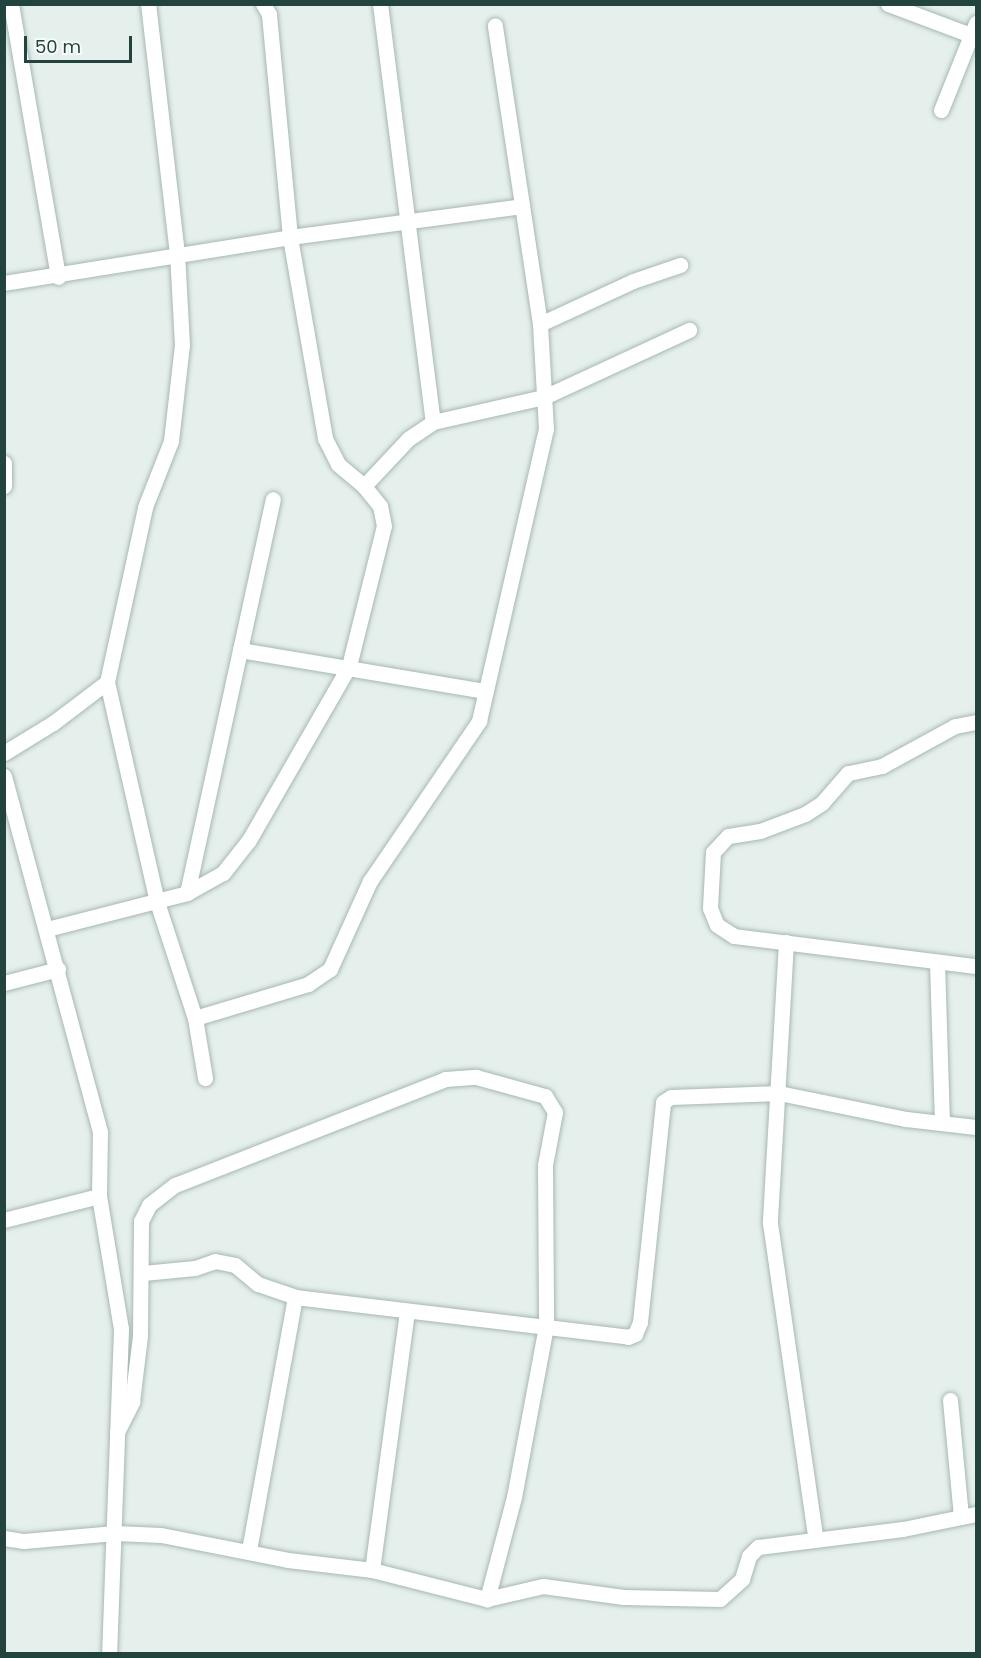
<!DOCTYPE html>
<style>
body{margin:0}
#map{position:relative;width:981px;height:1658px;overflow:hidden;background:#e5efec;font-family:Poppins,sans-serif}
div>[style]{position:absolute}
.roads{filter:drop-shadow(0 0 2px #a7b8b4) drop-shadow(0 0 2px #a7b8b4)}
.minor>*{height:15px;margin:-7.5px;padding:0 7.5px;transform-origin:7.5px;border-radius:7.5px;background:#fff}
span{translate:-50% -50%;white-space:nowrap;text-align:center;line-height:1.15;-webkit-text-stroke:5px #f6fbf9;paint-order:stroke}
.frame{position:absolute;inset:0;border:6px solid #22433e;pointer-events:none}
.scale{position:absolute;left:24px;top:36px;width:108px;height:27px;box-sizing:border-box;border:3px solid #22433e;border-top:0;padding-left:8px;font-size:18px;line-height:21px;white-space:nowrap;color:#22433e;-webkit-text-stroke:4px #f6fbf9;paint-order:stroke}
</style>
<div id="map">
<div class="roads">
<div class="minor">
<div style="left:11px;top:4px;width:277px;rotate:80.2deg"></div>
<div style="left:380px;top:4px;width:421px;rotate:82.8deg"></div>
<div style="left:433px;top:422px;width:114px;rotate:-12.7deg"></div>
<div style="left:544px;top:397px;width:160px;rotate:-24.8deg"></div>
<div style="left:888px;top:4px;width:94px;rotate:20.6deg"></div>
<div style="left:941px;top:110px;width:94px;rotate:-68.1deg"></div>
<div style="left:4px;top:283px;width:290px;rotate:-9.1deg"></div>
<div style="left:290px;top:237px;width:234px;rotate:-7.6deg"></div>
<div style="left:540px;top:324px;width:102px;rotate:-24.8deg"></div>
<div style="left:633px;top:281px;width:50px;rotate:-18.8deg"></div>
<div style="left:4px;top:463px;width:23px;rotate:90deg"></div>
<div style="left:364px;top:486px;width:64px;rotate:-46.9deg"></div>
<div style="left:408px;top:439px;width:30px;rotate:-34deg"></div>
<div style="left:240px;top:650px;width:249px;rotate:9.5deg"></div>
<div style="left:107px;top:682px;width:226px;rotate:77.2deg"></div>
<div style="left:157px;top:902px;width:122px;rotate:71.9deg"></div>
<div style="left:195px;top:1018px;width:61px;rotate:80.5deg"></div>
<div style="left:976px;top:722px;width:21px;rotate:169deg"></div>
<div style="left:955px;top:726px;width:83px;rotate:151.3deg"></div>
<div style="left:882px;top:766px;width:35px;rotate:168deg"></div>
<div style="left:848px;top:773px;width:40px;rotate:131deg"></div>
<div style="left:822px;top:803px;width:20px;rotate:147deg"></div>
<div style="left:805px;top:814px;width:48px;rotate:159.3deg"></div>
<div style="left:760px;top:831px;width:32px;rotate:171deg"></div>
<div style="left:728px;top:836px;width:22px;rotate:133deg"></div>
<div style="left:713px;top:852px;width:56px;rotate:93.1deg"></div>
<div style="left:710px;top:908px;width:18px;rotate:68deg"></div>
<div style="left:717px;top:925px;width:20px;rotate:33deg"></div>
<div style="left:734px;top:936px;width:244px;rotate:7.1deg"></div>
<div style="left:4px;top:753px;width:57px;rotate:-31.5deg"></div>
<div style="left:53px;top:723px;width:68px;rotate:-37.2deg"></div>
<div style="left:107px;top:682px;width:179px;rotate:-77.7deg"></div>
<div style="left:145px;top:507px;width:71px;rotate:-68.5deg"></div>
<div style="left:171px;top:441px;width:97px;rotate:-83.5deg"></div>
<div style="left:182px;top:345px;width:91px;rotate:-93.1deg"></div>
<div style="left:177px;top:254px;width:252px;rotate:-96.6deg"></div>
<div style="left:4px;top:776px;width:369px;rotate:74.9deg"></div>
<div style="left:100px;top:1132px;width:64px;rotate:90.9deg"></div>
<div style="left:99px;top:1196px;width:135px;rotate:80.6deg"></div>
<div style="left:121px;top:1329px;width:324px;rotate:92.1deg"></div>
<div style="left:187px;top:893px;width:403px;rotate:-77.7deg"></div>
<div style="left:47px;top:929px;width:145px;rotate:-14.4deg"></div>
<div style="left:187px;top:893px;width:41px;rotate:-29.1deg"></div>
<div style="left:223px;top:873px;width:42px;rotate:-51.8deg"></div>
<div style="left:249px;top:840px;width:201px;rotate:-60.1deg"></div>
<div style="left:349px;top:666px;width:144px;rotate:-76deg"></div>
<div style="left:384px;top:526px;width:20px;rotate:-101deg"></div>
<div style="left:380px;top:506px;width:26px;rotate:-129deg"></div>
<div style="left:364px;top:486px;width:34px;rotate:-140deg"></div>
<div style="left:338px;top:464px;width:29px;rotate:-117deg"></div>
<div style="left:325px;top:438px;width:204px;rotate:-99.9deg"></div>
<div style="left:290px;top:237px;width:224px;rotate:-95.4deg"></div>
<div style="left:269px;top:14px;width:12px;rotate:-121deg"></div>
<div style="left:786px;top:942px;width:281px;rotate:93.3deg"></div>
<div style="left:770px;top:1223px;width:317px;rotate:81.8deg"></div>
<div style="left:937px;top:963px;width:159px;rotate:88.2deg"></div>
<div style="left:4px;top:983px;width:56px;rotate:-14.5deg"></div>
<div style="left:195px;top:1018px;width:118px;rotate:-16.7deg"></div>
<div style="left:308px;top:984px;width:27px;rotate:-34deg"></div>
<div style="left:330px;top:969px;width:97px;rotate:-65.6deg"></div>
<div style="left:370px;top:881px;width:194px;rotate:-55.7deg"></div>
<div style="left:479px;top:721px;width:300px;rotate:-77.1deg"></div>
<div style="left:546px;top:429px;width:105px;rotate:-93.3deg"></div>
<div style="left:540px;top:324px;width:302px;rotate:-98.6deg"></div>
<div style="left:4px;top:1220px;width:98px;rotate:-14.2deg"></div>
<div style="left:143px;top:1273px;width:52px;rotate:-5.5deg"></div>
<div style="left:195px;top:1268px;width:21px;rotate:-19deg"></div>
<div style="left:215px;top:1261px;width:20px;rotate:11deg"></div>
<div style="left:235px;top:1265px;width:30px;rotate:40deg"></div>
<div style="left:258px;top:1284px;width:39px;rotate:19deg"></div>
<div style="left:295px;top:1297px;width:335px;rotate:6.8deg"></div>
<div style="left:628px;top:1337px;width:8px;rotate:-23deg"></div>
<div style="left:635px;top:1334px;width:13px;rotate:-67deg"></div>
<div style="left:640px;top:1322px;width:221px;rotate:-84deg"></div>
<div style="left:663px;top:1102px;width:9px;rotate:-32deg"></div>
<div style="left:671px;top:1097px;width:108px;rotate:-2.1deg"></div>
<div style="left:779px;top:1093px;width:130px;rotate:11.6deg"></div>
<div style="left:906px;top:1119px;width:70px;rotate:6.5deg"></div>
<div style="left:950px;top:1400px;width:117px;rotate:84.6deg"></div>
<div style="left:117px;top:1432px;width:34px;rotate:-63deg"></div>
<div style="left:132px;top:1402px;width:66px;rotate:-83.1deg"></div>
<div style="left:140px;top:1336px;width:115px;rotate:-89.5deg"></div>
<div style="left:141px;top:1221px;width:18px;rotate:-63deg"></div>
<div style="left:149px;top:1205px;width:33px;rotate:-38deg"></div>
<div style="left:175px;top:1185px;width:290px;rotate:-21.4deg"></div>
<div style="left:445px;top:1079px;width:31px;rotate:-4deg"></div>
<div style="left:476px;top:1077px;width:72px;rotate:15.4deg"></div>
<div style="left:545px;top:1096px;width:19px;rotate:58deg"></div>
<div style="left:555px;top:1112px;width:54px;rotate:100.7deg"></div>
<div style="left:545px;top:1165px;width:161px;rotate:89.6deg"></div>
<div style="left:546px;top:1326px;width:174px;rotate:100.6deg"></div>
<div style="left:514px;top:1497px;width:106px;rotate:104.8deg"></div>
<div style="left:4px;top:1538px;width:20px;rotate:9deg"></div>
<div style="left:24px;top:1541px;width:91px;rotate:-5deg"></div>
<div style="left:115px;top:1533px;width:46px;rotate:2.5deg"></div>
<div style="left:161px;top:1535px;width:129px;rotate:11.1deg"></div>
<div style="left:288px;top:1560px;width:85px;rotate:6.8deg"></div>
<div style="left:372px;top:1570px;width:119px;rotate:14.2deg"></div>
<div style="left:487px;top:1599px;width:57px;rotate:-13.1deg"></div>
<div style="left:543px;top:1586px;width:81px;rotate:7.8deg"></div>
<div style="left:623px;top:1597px;width:97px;rotate:1.2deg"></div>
<div style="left:720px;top:1599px;width:30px;rotate:-42deg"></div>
<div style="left:742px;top:1579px;width:24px;rotate:-73deg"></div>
<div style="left:749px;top:1556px;width:13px;rotate:-45deg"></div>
<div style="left:758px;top:1547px;width:146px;rotate:-7.1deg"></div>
<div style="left:903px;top:1529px;width:75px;rotate:-11.6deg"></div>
<div style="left:249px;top:1550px;width:257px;rotate:-79.7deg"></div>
<div style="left:372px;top:1570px;width:260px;rotate:-82.3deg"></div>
</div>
</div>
<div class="frame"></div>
<div class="scale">50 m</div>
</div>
